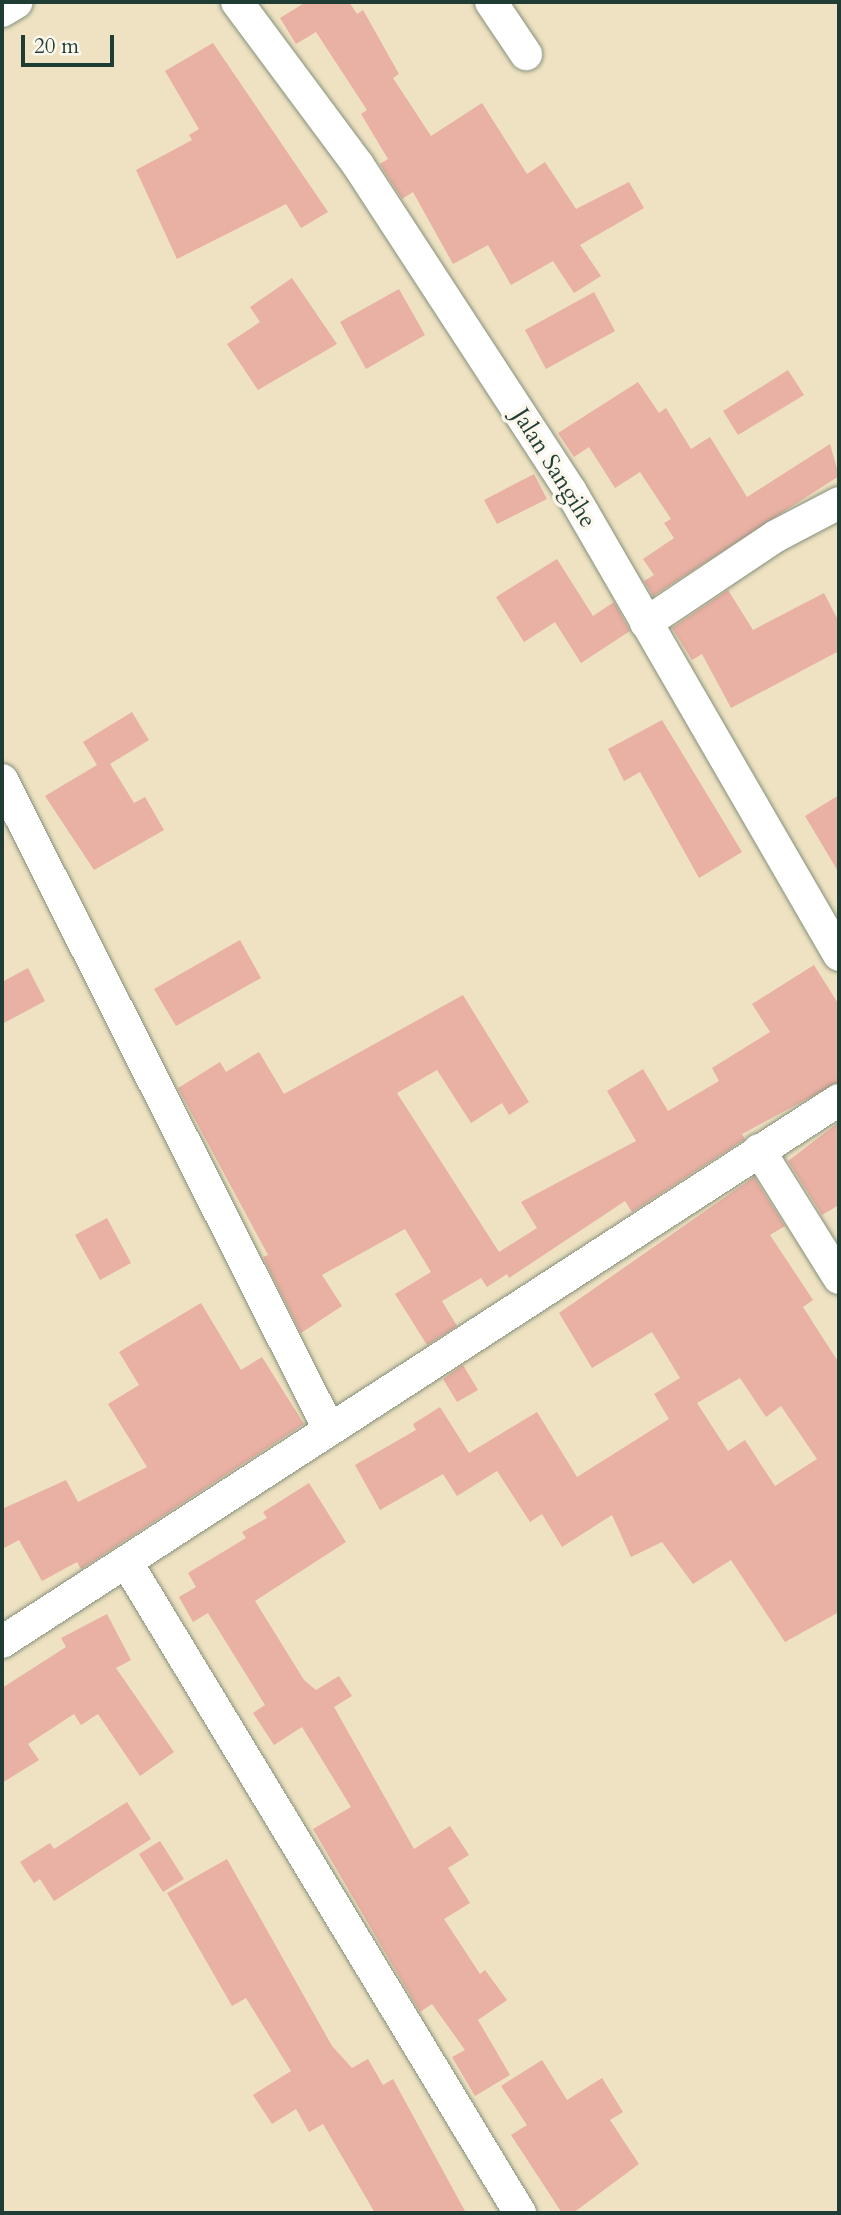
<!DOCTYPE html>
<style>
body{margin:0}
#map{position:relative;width:841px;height:2215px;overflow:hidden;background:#eee2c2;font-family:Cardo,serif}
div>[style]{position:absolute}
.building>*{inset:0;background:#e9b0a4}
.roads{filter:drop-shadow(0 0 2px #86907b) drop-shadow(0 0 2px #86907b)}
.minor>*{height:32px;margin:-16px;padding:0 16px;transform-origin:16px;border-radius:16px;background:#fff}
span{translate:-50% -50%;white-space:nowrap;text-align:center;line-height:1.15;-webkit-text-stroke:7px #fbf7ec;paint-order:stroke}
.street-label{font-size:24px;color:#1f3d34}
.frame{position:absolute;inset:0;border:4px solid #1f3d34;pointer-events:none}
.scale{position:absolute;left:21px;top:35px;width:93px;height:32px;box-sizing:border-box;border:4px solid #1f3d34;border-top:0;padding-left:9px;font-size:21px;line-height:24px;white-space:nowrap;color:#1f3d34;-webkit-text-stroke:5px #fbf7ec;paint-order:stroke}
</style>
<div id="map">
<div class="building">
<div style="clip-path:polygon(306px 2px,349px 2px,357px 14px,363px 10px,399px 74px,393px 78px,431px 136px,482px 103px,527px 174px,545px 162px,576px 209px,629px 182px,644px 208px,580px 245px,601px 276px,574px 293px,553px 261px,511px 285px,488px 245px,453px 264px,413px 192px,402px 199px,386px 174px,380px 164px,388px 159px,361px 114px,367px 110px,316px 32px,296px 44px,280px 18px)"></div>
<div style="clip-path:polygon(213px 43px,328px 212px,301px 228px,286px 204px,177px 259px,136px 170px,192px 140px,189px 135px,199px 129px,165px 71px)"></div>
<div style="clip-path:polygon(292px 278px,337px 344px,258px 390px,227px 344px,260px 322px,250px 307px)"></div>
<div style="clip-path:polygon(399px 289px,425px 335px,366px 369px,340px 322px)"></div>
<div style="clip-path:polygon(594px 292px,615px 331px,546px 369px,525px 330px)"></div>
<div style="clip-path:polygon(788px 370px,804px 395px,738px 435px,723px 411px)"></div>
<div style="clip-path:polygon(638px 382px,659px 413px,666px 408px,691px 449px,710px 437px,747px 497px,830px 444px,839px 476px,653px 596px,644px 581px,654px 575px,643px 559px,674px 538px,664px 523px,671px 519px,640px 472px,615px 488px,589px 447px,574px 457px,558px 433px)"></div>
<div style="clip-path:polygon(534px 474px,547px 499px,497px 524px,484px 500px)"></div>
<div style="clip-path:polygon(557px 559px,593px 616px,614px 602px,630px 631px,581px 663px,555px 622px,524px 642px,496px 597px)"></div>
<div style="clip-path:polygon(728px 590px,753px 630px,824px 593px,839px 622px,839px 651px,731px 708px,702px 654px,692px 660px,672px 628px)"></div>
<div style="clip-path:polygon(132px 712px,149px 740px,110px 764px,134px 803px,145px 797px,164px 830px,94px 870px,45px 796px,97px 765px,83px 742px)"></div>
<div style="clip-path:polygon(662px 720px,742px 852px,699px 878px,640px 772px,624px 781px,608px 749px)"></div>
<div style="clip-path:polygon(839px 795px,839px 873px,805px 816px)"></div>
<div style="clip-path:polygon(240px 940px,261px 978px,176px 1026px,154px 989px)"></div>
<div style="clip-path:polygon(814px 965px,839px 1005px,839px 1082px,742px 1134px,745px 1139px,632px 1212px,625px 1201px,509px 1278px,507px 1274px,487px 1287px,481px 1278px,442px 1301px,457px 1326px,427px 1345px,395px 1294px,431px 1272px,405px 1229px,322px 1275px,342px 1306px,301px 1333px,263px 1257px,268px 1255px,178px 1088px,220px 1062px,226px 1072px,259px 1052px,284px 1094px,463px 995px,529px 1102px,509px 1115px,502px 1103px,471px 1123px,437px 1070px,397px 1093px,499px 1252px,537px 1228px,521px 1202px,636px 1141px,607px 1091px,643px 1069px,668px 1111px,719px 1081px,712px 1068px,770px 1032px,752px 1004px)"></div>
<div style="clip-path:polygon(28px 968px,45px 1001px,2px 1024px,2px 982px)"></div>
<div style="clip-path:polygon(839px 1122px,839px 1205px,822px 1215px,788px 1161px)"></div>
<div style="clip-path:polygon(evenodd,754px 1177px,785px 1226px,770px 1235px,813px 1300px,803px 1307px,839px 1363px,839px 1612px,785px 1642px,731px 1560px,693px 1584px,662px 1542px,631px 1557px,612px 1515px,562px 1547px,542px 1514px,530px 1522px,497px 1471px,457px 1496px,443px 1474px,380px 1510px,355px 1465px,416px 1430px,413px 1424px,440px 1407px,469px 1453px,537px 1412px,577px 1477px,669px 1419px,654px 1394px,680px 1378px,652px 1332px,592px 1368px,559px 1313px,754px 1177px,740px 1378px,766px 1417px,781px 1406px,817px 1459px,775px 1486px,745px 1440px,728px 1451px,697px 1403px,740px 1378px)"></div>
<div style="clip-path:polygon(107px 1218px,131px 1263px,100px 1280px,75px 1235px)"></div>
<div style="clip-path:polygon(201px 1303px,241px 1370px,262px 1357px,304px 1424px,81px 1569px,77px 1562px,42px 1581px,19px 1540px,2px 1549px,2px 1509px,66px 1480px,78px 1502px,147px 1467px,108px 1404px,139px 1385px,119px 1352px)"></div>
<div style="clip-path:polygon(463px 1365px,478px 1390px,457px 1402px,443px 1379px)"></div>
<div style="clip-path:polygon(309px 1483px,346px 1542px,255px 1601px,304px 1680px,316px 1690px,339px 1676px,352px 1696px,334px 1707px,414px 1849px,450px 1826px,469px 1855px,448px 1868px,470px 1903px,444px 1919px,480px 1974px,485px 1970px,507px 2000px,478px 2020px,510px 2075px,475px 2096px,452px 2057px,465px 2050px,432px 2004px,420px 2012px,313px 1829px,351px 1807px,302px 1727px,274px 1745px,253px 1713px,265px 1705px,208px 1613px,193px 1622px,179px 1597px,196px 1587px,188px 1573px,246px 1538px,242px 1532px,267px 1518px,263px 1512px)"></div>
<div style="clip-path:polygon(107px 1614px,131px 1660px,116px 1668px,174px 1752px,140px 1776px,98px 1714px,81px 1725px,74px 1714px,28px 1744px,39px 1760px,2px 1783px,2px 1688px,66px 1647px,61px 1638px)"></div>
<div style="clip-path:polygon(127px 1802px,151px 1839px,54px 1901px,40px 1879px,34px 1883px,20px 1862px,50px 1843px,54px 1849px)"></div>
<div style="clip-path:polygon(160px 1841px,184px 1879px,163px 1892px,139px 1854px)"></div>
<div style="clip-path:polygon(227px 1859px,332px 2046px,352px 2068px,368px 2059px,383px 2085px,393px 2079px,466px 2213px,375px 2213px,323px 2124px,309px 2132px,296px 2109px,272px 2124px,253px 2095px,291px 2071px,246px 1998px,232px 2006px,167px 1893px)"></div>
<div style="clip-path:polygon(542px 2060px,567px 2100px,602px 2078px,623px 2112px,610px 2120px,639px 2164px,573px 2213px,562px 2213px,511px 2135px,527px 2125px,501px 2086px)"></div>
</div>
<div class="roads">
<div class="minor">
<div style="left:237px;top:2px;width:203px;rotate:53.4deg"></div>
<div style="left:358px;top:165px;width:388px;rotate:56.9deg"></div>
<div style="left:570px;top:490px;width:537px;rotate:59.95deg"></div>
<div style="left:491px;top:2px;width:63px;rotate:56.1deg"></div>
<div style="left:2px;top:11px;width:17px;rotate:-31deg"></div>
<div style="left:646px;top:623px;width:156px;rotate:-33.8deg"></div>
<div style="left:776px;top:536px;width:71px;rotate:-27.6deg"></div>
<div style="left:2px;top:780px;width:727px;rotate:63.26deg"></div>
<div style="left:759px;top:1150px;width:151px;rotate:58deg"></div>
<div style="left:127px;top:1563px;width:760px;rotate:58.84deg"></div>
<div style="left:2px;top:1642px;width:997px;rotate:-32.93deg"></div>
</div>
</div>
<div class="street-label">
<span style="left:554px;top:468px;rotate:58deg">Jalan Sangihe</span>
</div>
<div class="frame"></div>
<div class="scale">20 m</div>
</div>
